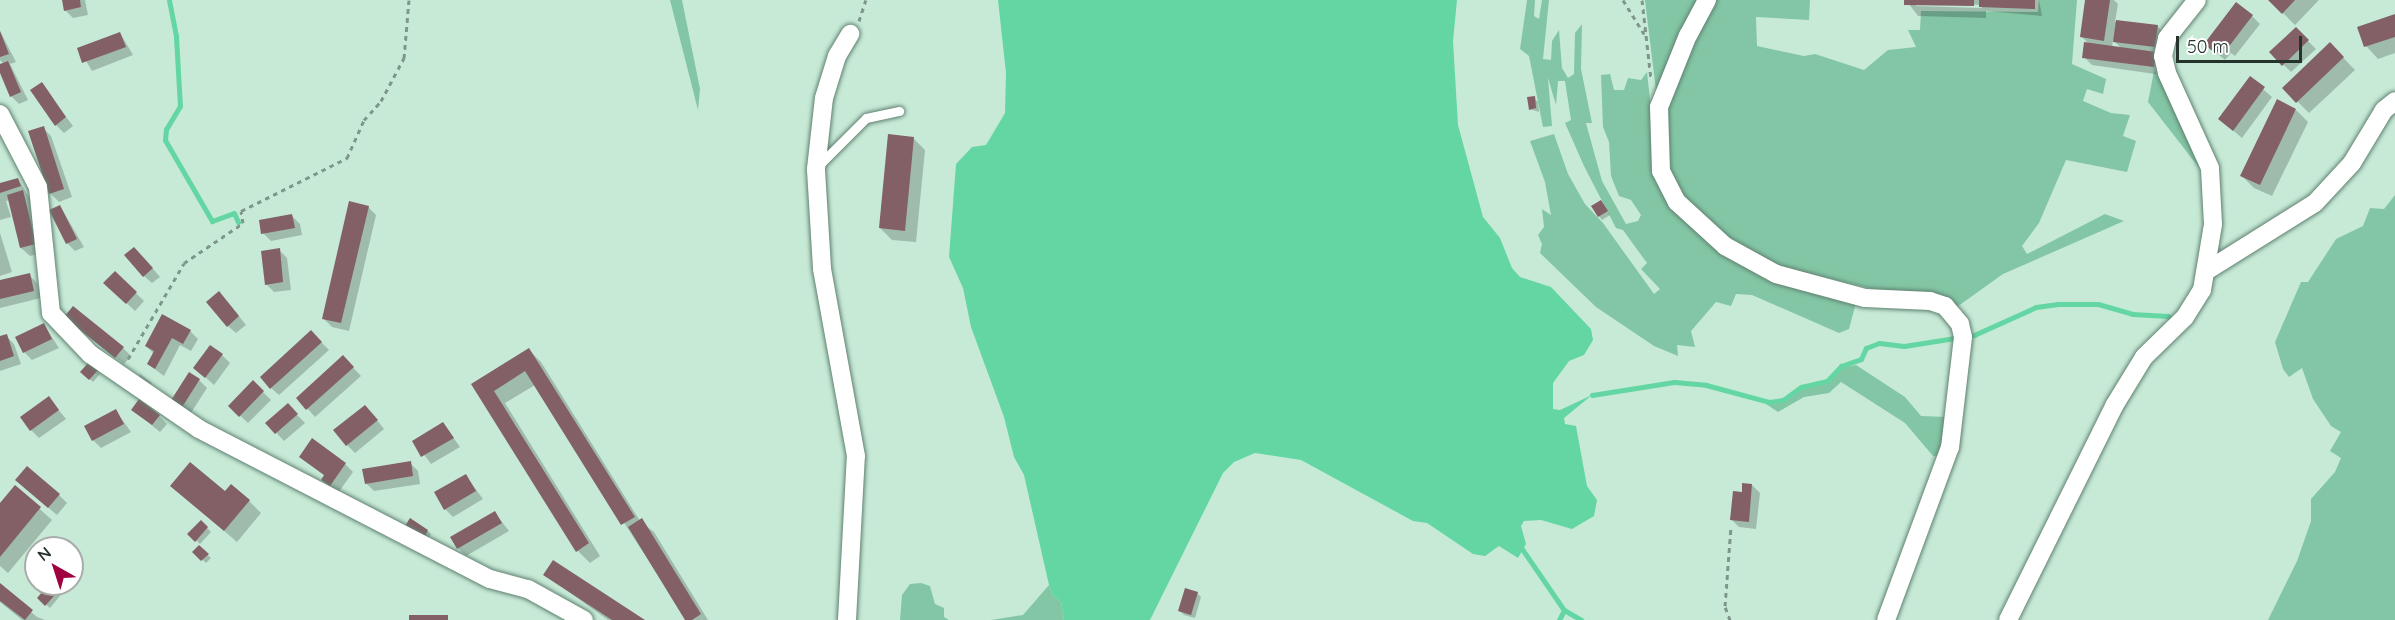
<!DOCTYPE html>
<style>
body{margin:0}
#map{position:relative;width:2395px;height:620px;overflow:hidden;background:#c7ead7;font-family:Quicksand,sans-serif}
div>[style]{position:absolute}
.green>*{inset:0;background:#83c6a5}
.water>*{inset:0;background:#64d6a4}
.shadow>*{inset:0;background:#0003}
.stream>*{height:5px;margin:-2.5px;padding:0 2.5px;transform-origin:2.5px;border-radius:2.5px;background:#64d6a4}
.building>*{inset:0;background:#826065}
.path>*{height:3px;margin-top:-1.5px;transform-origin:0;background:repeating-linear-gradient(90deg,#7e978a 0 4.5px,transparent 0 9px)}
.roads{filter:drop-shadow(0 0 2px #608170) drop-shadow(0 0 2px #608170)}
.lane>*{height:9px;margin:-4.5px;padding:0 4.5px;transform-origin:4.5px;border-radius:4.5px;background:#fff}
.street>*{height:18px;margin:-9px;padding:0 9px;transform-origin:9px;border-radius:9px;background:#fff}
span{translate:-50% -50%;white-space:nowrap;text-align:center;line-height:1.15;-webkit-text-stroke:6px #fff;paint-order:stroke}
.north{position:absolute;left:24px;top:536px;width:60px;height:60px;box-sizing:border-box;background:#fff;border:2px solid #a8adab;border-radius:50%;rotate:321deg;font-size:16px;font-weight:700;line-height:24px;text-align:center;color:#25332c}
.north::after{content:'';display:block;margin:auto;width:21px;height:27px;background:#a00140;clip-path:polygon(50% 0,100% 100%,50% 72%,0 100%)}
.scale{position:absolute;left:2176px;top:36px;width:126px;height:27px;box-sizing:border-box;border:3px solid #25332c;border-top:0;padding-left:8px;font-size:18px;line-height:21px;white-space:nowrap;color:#25332c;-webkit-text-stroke:4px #fff;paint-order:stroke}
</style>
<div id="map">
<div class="green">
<div style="clip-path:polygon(670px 0,682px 0,700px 89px,698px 110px)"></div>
<div style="clip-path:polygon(1527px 0,1535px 0,1534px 16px,1539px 19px,1542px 0,1549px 0,1543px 59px,1551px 60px,1552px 41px,1559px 30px,1562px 68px,1568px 78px,1574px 74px,1575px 33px,1582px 24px,1581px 69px,1592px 123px,1586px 123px,1602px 181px,1626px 224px,1638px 221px,1641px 215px,1631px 200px,1619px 196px,1611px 176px,1609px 142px,1603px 127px,1601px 75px,1610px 74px,1614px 90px,1624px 90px,1628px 78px,1641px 80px,1647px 72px,1657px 163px,1710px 238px,1857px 299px,1849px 329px,1839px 333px,1752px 295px,1736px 294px,1731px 306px,1716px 302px,1691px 331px,1695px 347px,1677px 345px,1678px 356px,1654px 346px,1596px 307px,1540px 253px,1542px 244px,1538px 235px,1544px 227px,1542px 209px,1551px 215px,1545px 182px,1530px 141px,1554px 134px,1568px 174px,1585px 204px,1603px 223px,1654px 294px,1660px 289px,1641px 269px,1647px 263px,1623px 230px,1616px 228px,1584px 166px,1565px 123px,1571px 120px,1565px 81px,1558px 81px,1556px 105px,1548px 78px,1552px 126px,1543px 127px,1529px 56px,1520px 49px)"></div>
<div style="clip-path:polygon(1645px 0,1700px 0,1657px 98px,1652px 58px)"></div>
<div style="clip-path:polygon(1711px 0,1810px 0,1809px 20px,1756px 17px,1757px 46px,1804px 56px,1815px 54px,1864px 70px,1888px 50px,1916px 47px,1908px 30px,1920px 30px,1921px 11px,2038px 12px,2039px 0,2077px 0,2072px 64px,2106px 79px,2103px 94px,2087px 89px,2083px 101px,2111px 113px,2130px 115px,2123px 136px,2136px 141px,2127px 172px,2066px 160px,2039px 223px,2022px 246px,2027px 254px,2105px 214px,2124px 221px,2003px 274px,1954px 309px,1787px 268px,1733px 246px,1677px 190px,1665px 157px,1669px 95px)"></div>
<div style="clip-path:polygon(2154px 71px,2165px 85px,2204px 174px,2148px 102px)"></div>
<div style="clip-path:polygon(2395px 195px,2395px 620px,2268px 620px,2297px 561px,2311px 521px,2311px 499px,2335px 472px,2341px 458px,2330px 451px,2341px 432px,2331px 426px,2313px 399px,2302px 368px,2289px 377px,2283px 369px,2275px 342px,2301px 282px,2308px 282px,2336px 239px,2363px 226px,2370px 208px,2384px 209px)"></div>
<div style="clip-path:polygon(1856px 365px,1905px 397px,1921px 416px,1946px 417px,1940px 456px,1933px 456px,1905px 423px,1841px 382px,1829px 393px,1804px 397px,1778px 412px,1766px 404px,1782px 403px,1801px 390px,1828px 382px,1841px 368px)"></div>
<div style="clip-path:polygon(921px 583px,930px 586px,935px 604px,944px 608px,944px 617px,949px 620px,900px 620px,902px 595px,910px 584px)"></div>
<div style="clip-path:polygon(1049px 585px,1053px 596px,1061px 602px,1064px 620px,991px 620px,1023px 615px)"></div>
</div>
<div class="water">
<div style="clip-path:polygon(998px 0,1457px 0,1453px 41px,1458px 125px,1483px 217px,1500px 238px,1512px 268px,1520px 277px,1551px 287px,1591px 329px,1593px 340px,1584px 355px,1569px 361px,1553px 383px,1553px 409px,1560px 410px,1592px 395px,1564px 418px,1565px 424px,1576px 426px,1587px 486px,1597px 500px,1594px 516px,1572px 529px,1541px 520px,1524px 521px,1521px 526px,1526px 544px,1518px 558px,1499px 546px,1485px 556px,1473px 554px,1427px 523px,1413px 521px,1301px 460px,1255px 453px,1234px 462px,1223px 473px,1150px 620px,1064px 620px,1061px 602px,1053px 596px,1049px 585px,1024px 475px,1014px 457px,1004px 417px,971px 327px,963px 288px,949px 257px,956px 164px,972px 147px,986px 145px,1005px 113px,1006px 73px)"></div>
</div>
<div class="shadow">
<div style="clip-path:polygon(63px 0,85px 0,88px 15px,73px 18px,65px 10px)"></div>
<div style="clip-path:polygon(evenodd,1906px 0,2039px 0,2042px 16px,1986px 11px,1986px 18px,1918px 16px,1906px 0,1916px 3px,1982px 5px,1982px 8px,1916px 6px,1916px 3px)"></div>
<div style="clip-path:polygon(evenodd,2087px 0,2114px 0,2118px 4px,2115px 22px,2157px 26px,2165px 34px,2162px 75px,2092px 65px,2084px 57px,2089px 44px,2082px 37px,2087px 0,2113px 40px,2122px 49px,2112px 47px,2113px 40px)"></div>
<div style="clip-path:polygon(2270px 0,2319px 0,2295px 25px)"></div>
<div style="clip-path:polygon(2395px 15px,2395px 53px,2378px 59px,2366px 46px,2359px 28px)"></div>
<div style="clip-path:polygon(2252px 16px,2260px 24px,2235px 56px,2231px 53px,2225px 60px,2206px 44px)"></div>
<div style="clip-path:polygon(2296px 29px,2316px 49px,2291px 72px,2271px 52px)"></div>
<div style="clip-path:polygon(0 31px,16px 62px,10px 64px,28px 100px,19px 104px,11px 96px,0 69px,4px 64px,0 60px)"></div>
<div style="clip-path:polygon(120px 33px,133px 55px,92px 71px,79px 49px)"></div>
<div style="clip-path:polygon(2330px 44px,2355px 70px,2309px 113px,2284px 88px)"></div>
<div style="clip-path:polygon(2250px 78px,2272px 97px,2242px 138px,2220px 119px)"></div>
<div style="clip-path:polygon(41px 84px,73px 126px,64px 133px,56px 125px)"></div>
<div style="clip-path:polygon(1534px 98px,1538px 102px,1539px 112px,1530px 109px)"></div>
<div style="clip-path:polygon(2296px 110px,2308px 122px,2272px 196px,2254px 188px,2242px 176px)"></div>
<div style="clip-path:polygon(43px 128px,51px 136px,72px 197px,59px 202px,51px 194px,30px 132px)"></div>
<div style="clip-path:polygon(913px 138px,925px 150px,916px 242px,892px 240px,880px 228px)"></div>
<div style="clip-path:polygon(18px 179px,31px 200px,44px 252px,30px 256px,21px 248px,10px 200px,6px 201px,11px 217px,0 220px,0 185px)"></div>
<div style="clip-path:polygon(1601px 202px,1610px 215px,1602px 220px,1599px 216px)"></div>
<div style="clip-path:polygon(60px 206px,84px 247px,75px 251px,67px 243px)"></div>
<div style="clip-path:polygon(368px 207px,376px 215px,349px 331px,332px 327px,324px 319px)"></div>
<div style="clip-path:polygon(292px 216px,300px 224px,302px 235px,271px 241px,263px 233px)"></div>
<div style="clip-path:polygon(0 233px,12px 272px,0 276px)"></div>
<div style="clip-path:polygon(279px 250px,287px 258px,291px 290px,274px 292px,266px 284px)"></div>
<div style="clip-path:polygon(142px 256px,160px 277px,152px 283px,144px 276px)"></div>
<div style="clip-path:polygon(115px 273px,144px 301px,135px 311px,105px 283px)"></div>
<div style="clip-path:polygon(29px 275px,37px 283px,41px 298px,0 308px,0 282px)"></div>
<div style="clip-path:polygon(227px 301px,246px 325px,236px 333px,228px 326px)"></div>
<div style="clip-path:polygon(44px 325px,59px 348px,32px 360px,24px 352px)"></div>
<div style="clip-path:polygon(74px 325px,123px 348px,131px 356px,124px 364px)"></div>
<div style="clip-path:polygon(190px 331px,198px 339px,191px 351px,180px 345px,164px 376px,148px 364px,154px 354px,146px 346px)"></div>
<div style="clip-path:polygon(6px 336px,14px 344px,21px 364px,0 371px,0 338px)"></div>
<div style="clip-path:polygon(319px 340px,329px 350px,279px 395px,271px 388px)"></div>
<div style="clip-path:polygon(529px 350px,541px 362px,640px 521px,654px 532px,708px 620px,687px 620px,535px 385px,505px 403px,600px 556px,590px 563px,578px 551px,473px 385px)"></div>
<div style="clip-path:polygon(222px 355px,230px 363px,214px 385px,195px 368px)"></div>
<div style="clip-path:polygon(343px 357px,361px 376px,315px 417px,298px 398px)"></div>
<div style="clip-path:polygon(89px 364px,100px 374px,93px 382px,82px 372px)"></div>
<div style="clip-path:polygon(140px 374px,152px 383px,147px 391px,134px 382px)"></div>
<div style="clip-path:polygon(199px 380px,207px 388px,187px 419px,178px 413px)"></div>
<div style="clip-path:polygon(253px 382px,271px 400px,248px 423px,230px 406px)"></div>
<div style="clip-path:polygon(49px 398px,66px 419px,39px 438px,31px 430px)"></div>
<div style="clip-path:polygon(287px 405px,305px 423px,284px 441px,267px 423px)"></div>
<div style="clip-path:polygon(133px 410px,159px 416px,167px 424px,160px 432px)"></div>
<div style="clip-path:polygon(116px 411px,131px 432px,101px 448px,93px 440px)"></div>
<div style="clip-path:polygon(373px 415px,384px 429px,355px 453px,347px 445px)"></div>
<div style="clip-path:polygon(443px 423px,460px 447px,431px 464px,414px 441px)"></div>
<div style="clip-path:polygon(301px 457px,345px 464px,353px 472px,338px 493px,323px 480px,325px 476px)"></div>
<div style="clip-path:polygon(410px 463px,418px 471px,420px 484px,374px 491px,366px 483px)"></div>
<div style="clip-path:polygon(466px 476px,483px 499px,453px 517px,445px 509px)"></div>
<div style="clip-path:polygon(1752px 485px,1760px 493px,1756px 529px,1739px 527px,1731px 519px,1743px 494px)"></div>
<div style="clip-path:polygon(172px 486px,226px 493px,249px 501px,261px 513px,237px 542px)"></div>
<div style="clip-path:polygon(15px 487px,52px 520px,8px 573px,0 566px,0 505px)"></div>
<div style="clip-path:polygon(25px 488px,59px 495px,67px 503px,57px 515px)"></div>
<div style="clip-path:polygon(495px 513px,509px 531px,466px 556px,458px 548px)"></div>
<div style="clip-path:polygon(201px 522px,211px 532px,200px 544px,189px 534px)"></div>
<div style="clip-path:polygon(410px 530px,428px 531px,431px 534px,428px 540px)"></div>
<div style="clip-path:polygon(199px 547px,211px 558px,206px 563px,194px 552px)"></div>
<div style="clip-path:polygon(545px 575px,642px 620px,608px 620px)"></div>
<div style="clip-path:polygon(51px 584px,64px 591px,50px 608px,39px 598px)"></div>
<div style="clip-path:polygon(0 585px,37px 617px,45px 620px,22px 620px,0 602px)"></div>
<div style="clip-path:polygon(1197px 593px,1201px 597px,1195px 618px,1184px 615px,1180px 611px)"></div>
</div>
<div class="stream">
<div style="left:169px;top:0;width:38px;rotate:79deg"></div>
<div style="left:176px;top:37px;width:69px;rotate:86.7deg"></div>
<div style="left:180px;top:106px;width:27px;rotate:121deg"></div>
<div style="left:166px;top:129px;width:11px;rotate:95deg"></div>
<div style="left:165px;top:140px;width:94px;rotate:59.9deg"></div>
<div style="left:212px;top:221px;width:23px;rotate:-20deg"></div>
<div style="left:234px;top:213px;width:10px;rotate:66deg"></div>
<div style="left:1592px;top:395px;width:83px;rotate:-9deg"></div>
<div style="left:1674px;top:382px;width:32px;rotate:5deg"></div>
<div style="left:1706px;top:385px;width:65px;rotate:15.1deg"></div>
<div style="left:1769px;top:402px;width:14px;rotate:-8deg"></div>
<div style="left:1783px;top:400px;width:22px;rotate:-36deg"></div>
<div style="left:1801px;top:387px;width:27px;rotate:-13deg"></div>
<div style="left:1827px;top:381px;width:21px;rotate:-47deg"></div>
<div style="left:1841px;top:366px;width:21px;rotate:-19deg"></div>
<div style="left:1861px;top:359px;width:12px;rotate:-66deg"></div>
<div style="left:1866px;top:348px;width:14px;rotate:-21deg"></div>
<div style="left:1879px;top:343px;width:25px;rotate:7deg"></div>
<div style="left:1904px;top:346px;width:71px;rotate:-8.9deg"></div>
<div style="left:1974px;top:335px;width:68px;rotate:-24.3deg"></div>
<div style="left:2036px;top:307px;width:22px;rotate:-8deg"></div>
<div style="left:2058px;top:304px;width:40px"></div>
<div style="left:2098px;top:304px;width:35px;rotate:16deg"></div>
<div style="left:2132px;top:314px;width:36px;rotate:3deg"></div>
<div style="left:2168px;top:316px;width:7px;rotate:34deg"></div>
<div style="left:1522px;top:549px;width:74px;rotate:55.5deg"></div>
<div style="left:1564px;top:610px;width:20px;rotate:30deg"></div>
<div style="left:1559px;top:620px;width:11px;rotate:-63deg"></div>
</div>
<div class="building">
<div style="clip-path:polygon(62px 0,80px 0,81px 7px,64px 11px)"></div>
<div style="clip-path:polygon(1904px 0,1974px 0,1974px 6px,1904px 5px)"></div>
<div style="clip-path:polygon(1979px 0,2035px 0,2035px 9px,1979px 7px)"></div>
<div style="clip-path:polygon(2085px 0,2110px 0,2104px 41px,2080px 37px)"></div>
<div style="clip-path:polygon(2268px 0,2295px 0,2282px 14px)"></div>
<div style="clip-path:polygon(2236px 2px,2253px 15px,2227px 49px,2222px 46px,2216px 54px,2204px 44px)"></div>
<div style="clip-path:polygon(2395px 14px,2395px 37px,2364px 47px,2357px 27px)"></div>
<div style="clip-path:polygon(2116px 20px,2158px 25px,2155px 47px,2113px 42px)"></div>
<div style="clip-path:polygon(2296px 27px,2309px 40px,2282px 66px,2269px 52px)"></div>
<div style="clip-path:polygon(0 31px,9px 54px,0 57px)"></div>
<div style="clip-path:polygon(120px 32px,126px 47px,82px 63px,77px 48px)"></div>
<div style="clip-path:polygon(2084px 42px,2156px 52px,2154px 67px,2082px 58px)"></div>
<div style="clip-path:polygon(2330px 42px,2344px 57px,2296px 103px,2282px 88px)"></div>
<div style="clip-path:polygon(8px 61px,21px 92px,10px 97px,0 73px,0 64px)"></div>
<div style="clip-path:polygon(2250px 76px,2265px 87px,2233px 131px,2218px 119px)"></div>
<div style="clip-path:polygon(42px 82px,66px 117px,55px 126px,30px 90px)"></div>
<div style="clip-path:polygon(1535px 96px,1536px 108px,1529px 110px,1527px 97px)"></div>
<div style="clip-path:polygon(2277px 99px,2296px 109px,2260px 185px,2240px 176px)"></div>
<div style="clip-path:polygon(44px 126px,64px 189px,49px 194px,28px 131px)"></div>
<div style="clip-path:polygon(888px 134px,914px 137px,905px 231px,879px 228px)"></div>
<div style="clip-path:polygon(18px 178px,21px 186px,0 193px,0 183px)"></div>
<div style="clip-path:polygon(23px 190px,36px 244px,20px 248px,7px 195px)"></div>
<div style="clip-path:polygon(1601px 200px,1608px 211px,1598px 217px,1591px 206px)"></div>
<div style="clip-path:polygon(349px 201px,369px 206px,341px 323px,322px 319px)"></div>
<div style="clip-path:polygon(60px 205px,77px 239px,66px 244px,49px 210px)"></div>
<div style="clip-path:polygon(292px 214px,295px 228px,261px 234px,259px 220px)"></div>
<div style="clip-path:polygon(134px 247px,153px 268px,143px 277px,124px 255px)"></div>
<div style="clip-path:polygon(280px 248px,283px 282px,265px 285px,261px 251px)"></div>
<div style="clip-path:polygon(115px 271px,137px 292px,126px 304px,103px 283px)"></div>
<div style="clip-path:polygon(30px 273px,34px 291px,0 299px,0 280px)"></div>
<div style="clip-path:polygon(219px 291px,239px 316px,227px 327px,206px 302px)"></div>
<div style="clip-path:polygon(73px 306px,124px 347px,115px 358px,64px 317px)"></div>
<div style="clip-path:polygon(162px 314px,191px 330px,183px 344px,172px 338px,155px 369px,147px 364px,154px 351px,145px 346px)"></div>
<div style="clip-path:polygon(44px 323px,52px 339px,23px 353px,15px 337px)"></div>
<div style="clip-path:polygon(311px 330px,322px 342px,270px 389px,260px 377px)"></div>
<div style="clip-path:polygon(7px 334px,14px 356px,0 361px,0 336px)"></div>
<div style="clip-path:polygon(210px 345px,223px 354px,205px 378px,193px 368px)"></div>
<div style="clip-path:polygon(529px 348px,635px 517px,621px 525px,525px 371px,494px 391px,589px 543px,576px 552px,471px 384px)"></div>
<div style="clip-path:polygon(343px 355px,354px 367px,306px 410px,296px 398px)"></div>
<div style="clip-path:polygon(89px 362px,98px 370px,89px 380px,80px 372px)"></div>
<div style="clip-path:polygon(189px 372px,200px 379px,179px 412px,168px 405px)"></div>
<div style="clip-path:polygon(253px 380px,264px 391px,239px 417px,228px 406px)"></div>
<div style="clip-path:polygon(49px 396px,59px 410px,30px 431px,20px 417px)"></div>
<div style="clip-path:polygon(139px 399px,160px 415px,152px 425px,131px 410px)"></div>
<div style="clip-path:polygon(288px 403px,298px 414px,275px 434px,265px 423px)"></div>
<div style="clip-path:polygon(365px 405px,378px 420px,346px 446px,333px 430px)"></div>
<div style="clip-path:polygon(116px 409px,124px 424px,92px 441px,84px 426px)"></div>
<div style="clip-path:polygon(443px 422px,454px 438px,421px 457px,412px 441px)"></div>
<div style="clip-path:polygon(312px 438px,346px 463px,330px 486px,321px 480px,324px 475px,299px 457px)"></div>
<div style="clip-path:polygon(411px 461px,413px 476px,365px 484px,362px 469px)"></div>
<div style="clip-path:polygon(190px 462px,225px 491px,231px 484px,250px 500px,224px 531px,170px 486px)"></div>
<div style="clip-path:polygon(27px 466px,60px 494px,48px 508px,15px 480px)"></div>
<div style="clip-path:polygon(466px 474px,476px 491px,444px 510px,434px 492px)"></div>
<div style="clip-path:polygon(1742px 483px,1752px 484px,1749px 522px,1730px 520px,1733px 491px,1742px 492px)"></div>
<div style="clip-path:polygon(15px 485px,41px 507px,0 557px,0 503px)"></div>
<div style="clip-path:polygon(495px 511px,502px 523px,457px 549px,450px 537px)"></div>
<div style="clip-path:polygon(410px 518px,428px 530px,424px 538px,405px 526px)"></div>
<div style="clip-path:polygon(642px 518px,701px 614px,692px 620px,685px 620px,628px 527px)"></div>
<div style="clip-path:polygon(201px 520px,208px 527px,195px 542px,187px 534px)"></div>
<div style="clip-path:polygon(199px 545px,209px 554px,201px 561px,192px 552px)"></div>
<div style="clip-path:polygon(553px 560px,645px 620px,612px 620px,543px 575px)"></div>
<div style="clip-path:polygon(0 583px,33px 610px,25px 620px,0 601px)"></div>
<div style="clip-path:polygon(49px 584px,62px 587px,45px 606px,37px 598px)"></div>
<div style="clip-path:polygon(1185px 588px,1198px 592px,1191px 615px,1178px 611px)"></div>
<div style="clip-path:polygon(409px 615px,448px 615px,448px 620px,409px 620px)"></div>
</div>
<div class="path">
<div style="left:1623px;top:0;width:40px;rotate:58deg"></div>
<div style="left:1642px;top:0;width:80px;rotate:83.5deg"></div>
<div style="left:859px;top:21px;width:22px;rotate:-72deg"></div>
<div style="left:128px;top:359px;width:111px;rotate:-59.7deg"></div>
<div style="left:184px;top:263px;width:71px;rotate:-34.1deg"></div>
<div style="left:243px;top:223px;width:12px;rotate:-99deg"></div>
<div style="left:241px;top:211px;width:119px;rotate:-26.6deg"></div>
<div style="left:347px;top:158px;width:42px;rotate:-65.9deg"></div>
<div style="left:364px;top:120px;width:25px;rotate:-48deg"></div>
<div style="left:381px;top:101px;width:49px;rotate:-61.9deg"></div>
<div style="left:404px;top:58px;width:58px;rotate:-85.1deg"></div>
<div style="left:1730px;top:620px;width:15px;rotate:-110deg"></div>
<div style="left:1725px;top:606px;width:80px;rotate:-85.7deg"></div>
</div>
<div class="roads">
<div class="lane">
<div style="left:819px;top:165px;width:66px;rotate:-45deg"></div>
<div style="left:866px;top:118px;width:34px;rotate:-12deg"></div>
</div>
<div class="street">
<div style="left:1707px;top:0;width:40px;rotate:118deg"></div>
<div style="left:1688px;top:35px;width:78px;rotate:111.9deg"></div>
<div style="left:1659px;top:107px;width:64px;rotate:88.2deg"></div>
<div style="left:1661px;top:171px;width:35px;rotate:63deg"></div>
<div style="left:1677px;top:202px;width:65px;rotate:42.5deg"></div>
<div style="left:1725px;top:246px;width:58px;rotate:28.8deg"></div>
<div style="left:1776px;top:274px;width:92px;rotate:15.1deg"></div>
<div style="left:1865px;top:298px;width:65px;rotate:2.6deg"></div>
<div style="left:1930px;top:301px;width:16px;rotate:18deg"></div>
<div style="left:1945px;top:306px;width:23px;rotate:50deg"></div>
<div style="left:1960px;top:324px;width:13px;rotate:77deg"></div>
<div style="left:1963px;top:337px;width:111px;rotate:96.7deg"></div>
<div style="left:1950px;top:447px;width:184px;rotate:110.3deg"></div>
<div style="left:0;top:114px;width:82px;rotate:62.5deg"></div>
<div style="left:38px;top:187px;width:127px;rotate:84.1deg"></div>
<div style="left:51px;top:313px;width:57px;rotate:46.4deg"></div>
<div style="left:90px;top:354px;width:132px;rotate:34.5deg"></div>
<div style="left:199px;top:429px;width:327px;rotate:27.3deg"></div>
<div style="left:490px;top:579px;width:39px;rotate:15deg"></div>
<div style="left:528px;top:589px;width:64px;rotate:29deg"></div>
<div style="left:2208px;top:270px;width:126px;rotate:-32.1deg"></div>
<div style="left:2315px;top:203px;width:54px;rotate:-47.2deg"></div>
<div style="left:2352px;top:163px;width:62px;rotate:-58.9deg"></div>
<div style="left:2384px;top:110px;width:14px;rotate:-39deg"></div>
<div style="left:847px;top:620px;width:164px;rotate:-86.9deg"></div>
<div style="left:856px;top:456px;width:191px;rotate:-100.3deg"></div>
<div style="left:822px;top:268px;width:99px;rotate:-93.5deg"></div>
<div style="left:816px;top:169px;width:71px;rotate:-83.6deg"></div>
<div style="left:824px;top:98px;width:44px;rotate:-72.8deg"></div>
<div style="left:837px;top:56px;width:26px;rotate:-59deg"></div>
<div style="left:2008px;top:620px;width:239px;rotate:-63.6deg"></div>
<div style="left:2114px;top:406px;width:57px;rotate:-58.5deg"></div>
<div style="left:2144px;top:357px;width:57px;rotate:-44.3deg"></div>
<div style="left:2185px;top:317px;width:32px;rotate:-58deg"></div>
<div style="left:2202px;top:290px;width:67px;rotate:-80.5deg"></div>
<div style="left:2213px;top:224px;width:56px;rotate:-93.1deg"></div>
<div style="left:2210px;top:168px;width:104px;rotate:-114.4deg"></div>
<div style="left:2167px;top:73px;width:17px;rotate:-103deg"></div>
<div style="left:2163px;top:56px;width:18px;rotate:-77deg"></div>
<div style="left:2167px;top:38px;width:48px;rotate:-51.7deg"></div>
</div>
</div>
<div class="north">N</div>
<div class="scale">50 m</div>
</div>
